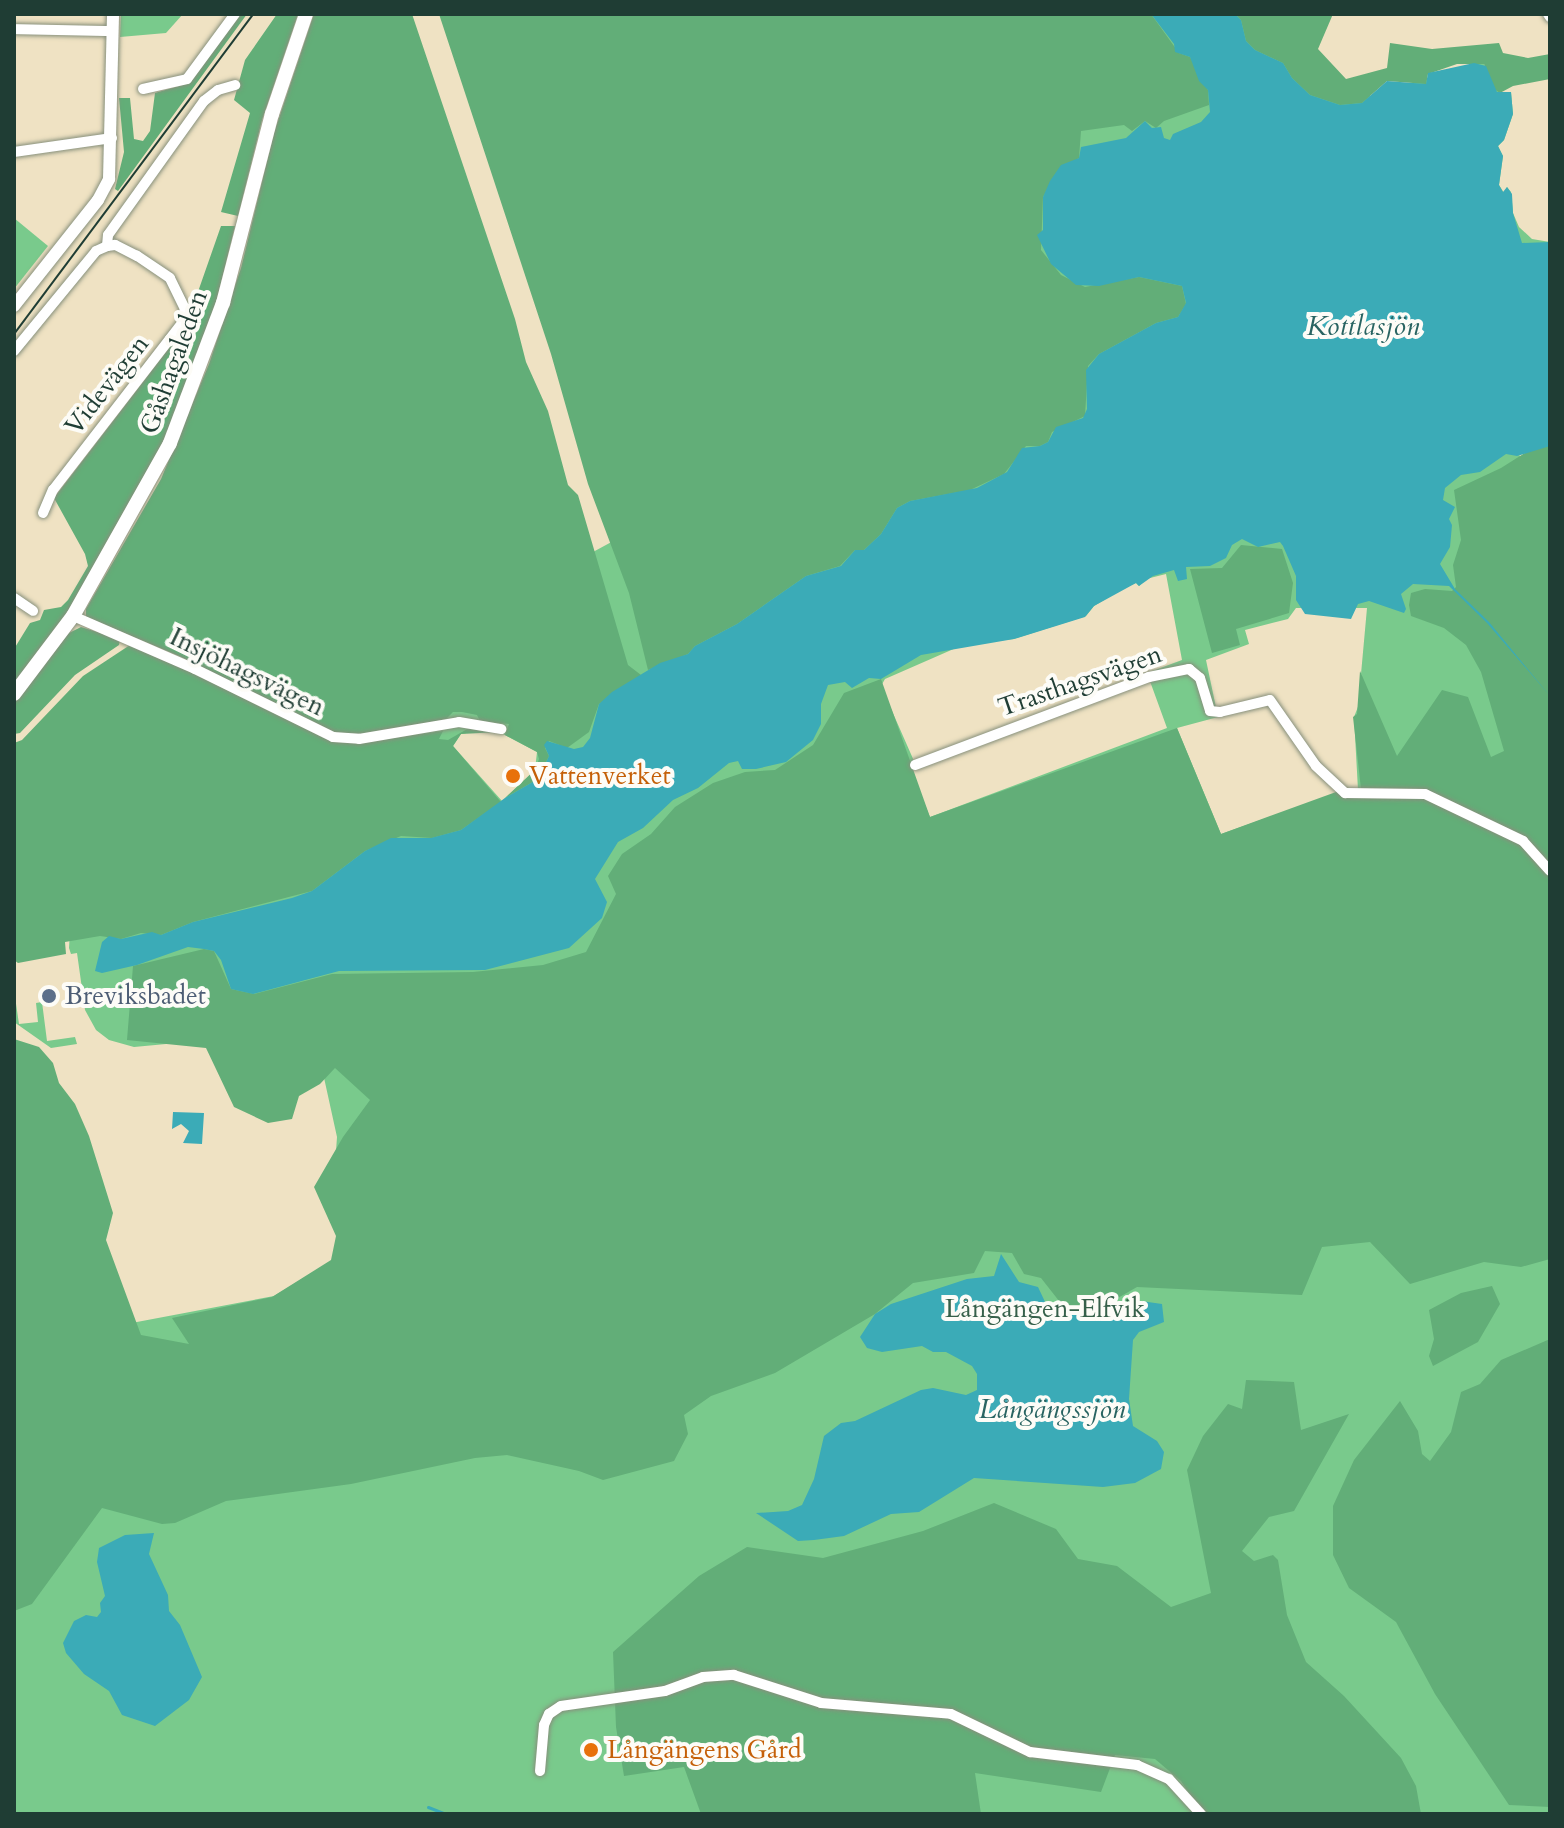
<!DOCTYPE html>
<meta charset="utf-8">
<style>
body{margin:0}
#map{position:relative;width:1564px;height:1828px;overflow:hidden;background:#efe2c3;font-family:Cardo,serif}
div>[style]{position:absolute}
.green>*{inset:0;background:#79ca8c}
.forest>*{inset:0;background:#62ae78}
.water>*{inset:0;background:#3babb7}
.stream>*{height:3px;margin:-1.5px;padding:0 1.5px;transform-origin:1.5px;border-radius:1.5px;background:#3babb7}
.roads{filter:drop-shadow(0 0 2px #87907c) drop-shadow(0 0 2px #87907c)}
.minor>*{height:10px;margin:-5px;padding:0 5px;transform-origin:5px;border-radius:5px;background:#fff}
.tertiary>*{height:12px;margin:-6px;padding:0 6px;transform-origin:6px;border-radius:6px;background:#fff}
.secondary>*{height:14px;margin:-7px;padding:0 7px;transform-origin:7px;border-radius:7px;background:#fff}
.tram>*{height:2px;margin:-1px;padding:0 1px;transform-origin:1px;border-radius:1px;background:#1f3d34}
.dots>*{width:22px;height:22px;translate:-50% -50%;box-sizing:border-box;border:4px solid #fdfcf7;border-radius:50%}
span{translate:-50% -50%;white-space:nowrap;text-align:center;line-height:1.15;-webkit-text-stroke:8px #fdfcf7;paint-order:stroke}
.street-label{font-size:26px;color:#1f3d34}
.food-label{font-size:26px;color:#c56008}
.left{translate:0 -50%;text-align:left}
.service-label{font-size:26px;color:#4e5e75}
.park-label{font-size:26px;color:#36604a}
.water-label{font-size:28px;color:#296462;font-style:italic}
.frame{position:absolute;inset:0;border:16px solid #1f3d34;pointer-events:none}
</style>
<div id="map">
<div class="green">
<div style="clip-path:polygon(121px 14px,183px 14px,166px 33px,120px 37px)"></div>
<div style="clip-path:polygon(evenodd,970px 14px,1235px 14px,1370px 96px,1479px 63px,1484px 64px,1500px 93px,1511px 92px,1513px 114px,1504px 140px,1498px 146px,1503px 156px,1499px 185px,1504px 193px,1507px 187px,1511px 192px,1513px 213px,1519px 227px,1532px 239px,1550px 242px,1541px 448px,1519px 455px,1536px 471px,1550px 879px,1550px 1814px,14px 1814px,14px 1544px,121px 1325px,274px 1296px,338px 1257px,334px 1179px,337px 1137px,312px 1023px,198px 1041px,134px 1047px,109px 1040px,96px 1030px,85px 1010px,77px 953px,71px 954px,69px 948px,70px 931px,201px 787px,354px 715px,569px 565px,641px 526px,970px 14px,1166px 574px,1182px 660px,1147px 673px,1167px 728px,930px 817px,912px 773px,914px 761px,881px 686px,885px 679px,965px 644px,1014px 639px,1086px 616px,1094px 606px,1122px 589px,1136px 583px,1139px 586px,1146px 579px,1166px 574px,970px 14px,1296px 608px,1367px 608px,1361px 674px,1365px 689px,1354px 717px,1358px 790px,1335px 794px,1221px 834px,1177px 728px,1218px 717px,1206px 660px,1249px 644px,1245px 630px,1288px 619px,1296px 608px,970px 14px,477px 731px,499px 732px,537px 752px,535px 770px,502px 801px,453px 746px,461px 734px,477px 731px)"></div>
<div style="clip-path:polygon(14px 218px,48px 246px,14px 289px)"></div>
<div style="clip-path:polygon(14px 990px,19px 1024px,38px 1022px,36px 1003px,42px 1002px,47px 1041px,75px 1037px,77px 1044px,51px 1048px,14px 1022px)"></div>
</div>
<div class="forest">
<div style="clip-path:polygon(239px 14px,247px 14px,118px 191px,115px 189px,124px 152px,119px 98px,130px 98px,134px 139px,143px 141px,150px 131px,155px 93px,186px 84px)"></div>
<div style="clip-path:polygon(277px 14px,298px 14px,262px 120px,238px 216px,221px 212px,250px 113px,234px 100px,245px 60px)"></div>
<div style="clip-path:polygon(314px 14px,412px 14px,515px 319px,526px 362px,548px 411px,568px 485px,578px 495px,628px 665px,641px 675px,599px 704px,589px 732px,567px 748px,549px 741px,545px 748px,549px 756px,538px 779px,505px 798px,535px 770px,539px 759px,537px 752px,505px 735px,509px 724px,480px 721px,477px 715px,462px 712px,453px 712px,442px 723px,352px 736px,329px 731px,179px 656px,86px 617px,86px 609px,161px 479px,209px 364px,241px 268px,274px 133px)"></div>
<div style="clip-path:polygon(439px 14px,1151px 14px,1179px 53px,1190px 57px,1208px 90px,1209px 105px,1164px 121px,1156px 128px,1145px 121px,1132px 131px,1124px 125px,1081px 131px,1079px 158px,1059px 170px,1043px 197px,1041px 250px,1061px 275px,1085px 287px,1139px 277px,1182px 286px,1186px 304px,1178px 317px,1156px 323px,1099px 354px,1088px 366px,1085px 416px,1052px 432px,1048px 442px,1040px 446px,1026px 446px,1004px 474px,970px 490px,910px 501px,897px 508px,881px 534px,864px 550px,855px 550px,840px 566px,806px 576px,737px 624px,695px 646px,688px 654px,648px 670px,629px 593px,588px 484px,551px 354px)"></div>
<div style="clip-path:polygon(1235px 14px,1333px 14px,1318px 49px,1346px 79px,1387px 68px,1390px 43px,1432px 49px,1499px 43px,1503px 53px,1528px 58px,1550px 54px,1550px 79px,1513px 86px,1500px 93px,1494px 89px,1484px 64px,1457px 64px,1428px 74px,1426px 84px,1387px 81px,1362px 103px,1340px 105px,1310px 95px,1292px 78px,1283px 63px,1255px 50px,1246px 41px,1241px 20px)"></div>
<div style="clip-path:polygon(221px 226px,235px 226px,213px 315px,169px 434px,78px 600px,14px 685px,14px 649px,30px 623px,40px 620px,44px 610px,61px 607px,68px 600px,88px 566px,85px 554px,54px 498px,186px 326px)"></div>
<div style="clip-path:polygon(1550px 437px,1550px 1259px,1521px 1267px,1484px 1262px,1410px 1284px,1370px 1242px,1322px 1247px,1302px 1295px,1137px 1287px,1095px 1311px,1063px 1306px,1041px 1278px,1024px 1274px,1012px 1253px,985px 1251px,974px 1273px,913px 1283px,875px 1314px,775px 1373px,711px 1396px,684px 1415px,688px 1434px,674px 1461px,603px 1480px,579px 1471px,507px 1455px,475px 1458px,351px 1484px,226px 1501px,175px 1523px,162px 1524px,102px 1508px,32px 1604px,14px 1611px,14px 1039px,39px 1047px,53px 1063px,59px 1083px,75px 1104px,89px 1136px,113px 1213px,106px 1240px,141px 1335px,189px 1344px,172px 1318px,272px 1297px,331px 1260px,336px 1236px,314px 1187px,343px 1137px,370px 1100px,335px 1068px,320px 1084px,299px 1096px,292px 1119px,268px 1123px,234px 1107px,206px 1048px,127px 1040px,133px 966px,204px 949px,214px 951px,231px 989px,254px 994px,332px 974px,473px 972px,543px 965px,586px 952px,616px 894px,608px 876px,622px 854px,651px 834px,675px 807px,713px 783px,745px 772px,775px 770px,813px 745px,844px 693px,881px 679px,930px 817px,1177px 728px,1221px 834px,1336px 792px,1361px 789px,1353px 717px,1357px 714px,1360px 671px,1397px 756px,1442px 690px,1468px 697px,1491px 757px,1504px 751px,1481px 672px,1466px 645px,1444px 628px,1411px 616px,1409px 605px,1411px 593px,1425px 589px,1452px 591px,1456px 587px,1453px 565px,1461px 540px,1454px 490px,1501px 468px)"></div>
<div style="clip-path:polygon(1241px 545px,1282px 549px,1293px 583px,1289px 613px,1236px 629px,1240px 645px,1212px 653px,1190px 569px,1222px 568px)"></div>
<div style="clip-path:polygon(81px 627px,120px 639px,119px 645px,75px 675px,20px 733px,14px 734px,14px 702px,69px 633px)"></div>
<div style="clip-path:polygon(133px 643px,333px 740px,371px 741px,443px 731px,439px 739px,448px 740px,469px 728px,499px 732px,461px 734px,453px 746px,501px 802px,461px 830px,432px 838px,401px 836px,365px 851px,312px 891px,193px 922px,161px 935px,141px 933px,121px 939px,100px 936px,65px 942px,66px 954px,18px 963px,14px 960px,14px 743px,22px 740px,83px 676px)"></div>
<div style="clip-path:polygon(1492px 1286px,1500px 1304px,1478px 1342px,1433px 1366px,1429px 1356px,1434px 1339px,1429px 1310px,1461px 1293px)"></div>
<div style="clip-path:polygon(1550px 1339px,1550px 1807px,1509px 1805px,1435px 1694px,1396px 1622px,1349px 1588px,1333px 1555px,1333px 1506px,1354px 1460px,1400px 1401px,1418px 1431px,1422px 1454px,1430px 1461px,1451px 1432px,1461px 1392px,1480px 1384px,1501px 1360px)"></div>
<div style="clip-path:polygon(1246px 1380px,1294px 1382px,1301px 1430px,1349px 1414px,1294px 1511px,1269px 1517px,1242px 1551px,1254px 1561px,1273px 1555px,1278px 1560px,1287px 1615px,1306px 1662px,1344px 1696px,1401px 1758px,1416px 1786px,1421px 1814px,1203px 1814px,1181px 1781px,1155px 1759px,1115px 1755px,1101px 1792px,975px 1773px,981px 1814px,701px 1814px,684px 1767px,624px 1776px,616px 1727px,613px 1652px,699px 1576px,747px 1547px,823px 1558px,923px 1531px,994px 1503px,1056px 1529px,1078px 1559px,1117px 1566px,1171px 1607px,1211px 1593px,1187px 1470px,1203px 1436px,1228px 1404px,1242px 1409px)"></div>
</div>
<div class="water">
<div style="clip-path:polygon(1151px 14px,1235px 14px,1241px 20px,1246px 41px,1255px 50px,1283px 63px,1292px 78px,1310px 95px,1340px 105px,1362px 103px,1387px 81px,1426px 84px,1428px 73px,1474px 63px,1486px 66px,1497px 92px,1511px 92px,1513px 114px,1504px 140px,1498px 146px,1503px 156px,1499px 185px,1503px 192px,1507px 187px,1512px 194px,1513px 213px,1522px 243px,1550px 242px,1550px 446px,1517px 456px,1506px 454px,1480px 472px,1461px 475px,1445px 488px,1443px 500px,1455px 507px,1449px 519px,1452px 525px,1450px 547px,1440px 564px,1455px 589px,1489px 622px,1550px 696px,1487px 623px,1449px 586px,1413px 584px,1401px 594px,1406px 609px,1404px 613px,1369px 601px,1358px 604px,1351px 619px,1305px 614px,1296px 600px,1296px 576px,1283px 546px,1280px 542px,1258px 547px,1242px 539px,1232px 545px,1226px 558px,1210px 566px,1186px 567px,1187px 579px,1178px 581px,1174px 570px,1153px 576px,1139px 586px,1136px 583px,1094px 606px,1085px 617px,1014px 639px,921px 655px,881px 679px,869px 678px,852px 688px,845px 682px,828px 685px,821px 704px,821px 724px,813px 740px,786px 762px,756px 769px,742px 769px,738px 761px,729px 763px,698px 788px,673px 800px,643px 828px,618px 842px,595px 879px,607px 902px,602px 918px,569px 948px,485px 970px,339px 971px,253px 994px,231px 989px,221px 960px,214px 951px,204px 949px,188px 947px,137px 965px,102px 973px,95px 971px,102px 942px,109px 936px,121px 939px,152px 932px,161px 935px,193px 922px,292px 898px,312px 891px,365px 851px,391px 838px,431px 838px,461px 830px,505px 798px,538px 779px,549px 756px,544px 745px,547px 741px,574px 749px,583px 747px,590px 738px,599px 704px,612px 692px,660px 663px,688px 654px,695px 646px,737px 624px,806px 576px,841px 566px,855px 550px,864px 550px,881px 534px,897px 508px,910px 501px,977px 488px,1007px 472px,1022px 448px,1040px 446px,1048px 442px,1056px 427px,1083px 418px,1087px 409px,1086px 370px,1099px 354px,1156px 323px,1178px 317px,1186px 303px,1182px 286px,1139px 277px,1099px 286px,1076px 285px,1051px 264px,1037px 235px,1043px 230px,1043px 197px,1050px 181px,1061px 165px,1079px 158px,1081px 147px,1126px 138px,1145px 121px,1152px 128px,1161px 127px,1164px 138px,1170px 140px,1173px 134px,1201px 122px,1210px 112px,1208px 90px,1199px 81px,1190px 57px,1175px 52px,1174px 44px)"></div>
<div style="clip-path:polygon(173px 1112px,204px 1113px,202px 1144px,183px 1143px,189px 1131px,181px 1124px,172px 1129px)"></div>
<div style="clip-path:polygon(1001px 1254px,1019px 1282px,1038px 1287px,1047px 1306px,1061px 1314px,1099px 1316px,1134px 1300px,1162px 1304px,1164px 1322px,1139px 1332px,1133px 1340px,1129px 1399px,1133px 1426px,1157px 1441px,1164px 1452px,1161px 1469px,1135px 1483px,1103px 1487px,974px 1478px,919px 1512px,891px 1514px,844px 1536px,814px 1540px,798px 1541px,756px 1513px,788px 1511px,802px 1505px,814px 1479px,824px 1436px,841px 1423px,855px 1421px,921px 1390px,933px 1388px,966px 1395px,977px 1390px,977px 1374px,972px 1366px,946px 1352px,933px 1352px,922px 1346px,882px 1352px,867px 1348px,860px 1337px,875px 1314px,891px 1304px,967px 1279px,994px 1276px)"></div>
<div style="clip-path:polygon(154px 1533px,149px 1554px,168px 1595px,169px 1611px,180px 1625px,202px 1677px,189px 1700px,155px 1726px,122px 1715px,109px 1691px,84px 1674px,66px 1653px,63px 1643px,74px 1621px,86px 1615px,97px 1617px,101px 1612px,100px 1603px,105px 1596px,97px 1562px,99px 1548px,125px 1535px)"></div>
</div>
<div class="stream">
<div style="left:428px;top:1807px;width:19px;rotate:21deg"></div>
</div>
<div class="roads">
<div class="minor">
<div style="left:1548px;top:14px;width:4px;rotate:56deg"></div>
<div style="left:14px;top:29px;width:98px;rotate:1.2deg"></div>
<div style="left:143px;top:89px;width:45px;rotate:-12.8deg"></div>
<div style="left:187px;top:79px;width:81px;rotate:-53.6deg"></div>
<div style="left:14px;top:152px;width:99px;rotate:-8.1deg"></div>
<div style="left:107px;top:246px;width:11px;rotate:-85deg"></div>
<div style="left:108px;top:235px;width:165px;rotate:-54.4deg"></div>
<div style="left:204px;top:101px;width:18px;rotate:-38deg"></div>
<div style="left:218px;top:90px;width:18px;rotate:-16deg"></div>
<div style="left:14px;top:351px;width:129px;rotate:-50.6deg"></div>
<div style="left:96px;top:251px;width:12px;rotate:-24deg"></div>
<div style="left:43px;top:513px;width:25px;rotate:-67deg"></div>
<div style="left:53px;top:490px;width:211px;rotate:-52.3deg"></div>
<div style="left:182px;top:323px;width:14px;rotate:-78deg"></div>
<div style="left:185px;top:309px;width:34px;rotate:-116deg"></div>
<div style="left:170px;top:278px;width:40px;rotate:-146deg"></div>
<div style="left:137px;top:256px;width:25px;rotate:-153deg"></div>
<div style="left:115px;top:245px;width:8px;rotate:173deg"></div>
<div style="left:14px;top:598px;width:23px;rotate:34deg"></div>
<div style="left:73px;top:616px;width:133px;rotate:23.5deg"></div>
<div style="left:195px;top:669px;width:154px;rotate:26.2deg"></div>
<div style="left:333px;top:737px;width:26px;rotate:4deg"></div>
<div style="left:359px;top:739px;width:101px;rotate:-9.6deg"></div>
<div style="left:459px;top:722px;width:43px;rotate:9.5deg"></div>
<div style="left:915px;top:765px;width:250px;rotate:-20.6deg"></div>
<div style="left:1149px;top:677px;width:41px;rotate:-11.3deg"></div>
<div style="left:1189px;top:669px;width:14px;rotate:39deg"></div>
<div style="left:1200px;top:678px;width:34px;rotate:73deg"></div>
<div style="left:1210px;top:711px;width:10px;rotate:6deg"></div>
<div style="left:1220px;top:712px;width:51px;rotate:-13.5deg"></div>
<div style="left:1270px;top:700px;width:80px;rotate:55.1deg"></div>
<div style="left:1316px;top:766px;width:40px;rotate:43deg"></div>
<div style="left:1345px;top:793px;width:80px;rotate:0.7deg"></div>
<div style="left:1425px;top:794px;width:109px;rotate:25.6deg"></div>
<div style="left:1523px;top:841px;width:40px;rotate:48deg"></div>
<div style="left:540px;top:1771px;width:46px;rotate:-85deg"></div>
<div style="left:544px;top:1725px;width:12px;rotate:-66deg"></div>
<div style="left:549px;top:1714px;width:14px;rotate:-34deg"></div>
<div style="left:561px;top:1706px;width:105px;rotate:-8.2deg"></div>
<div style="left:665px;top:1691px;width:40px;rotate:-20.2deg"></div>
<div style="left:703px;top:1677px;width:31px;rotate:-4deg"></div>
<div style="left:734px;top:1675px;width:91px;rotate:17.8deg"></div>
<div style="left:821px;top:1703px;width:130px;rotate:4.8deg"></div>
<div style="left:951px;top:1714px;width:88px;rotate:25.7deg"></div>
<div style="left:1030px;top:1752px;width:108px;rotate:6.9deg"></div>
<div style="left:1137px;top:1765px;width:35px;rotate:24deg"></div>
<div style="left:1169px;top:1779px;width:47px;rotate:47.6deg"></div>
</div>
<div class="tertiary">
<div style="left:14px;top:306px;width:135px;rotate:-51.6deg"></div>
<div style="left:98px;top:200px;width:24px;rotate:-62deg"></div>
<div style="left:109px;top:179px;width:165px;rotate:-88.6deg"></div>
</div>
<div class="secondary">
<div style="left:14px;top:694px;width:98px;rotate:-52.9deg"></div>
<div style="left:73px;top:616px;width:198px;rotate:-60.7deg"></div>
<div style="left:170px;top:443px;width:150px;rotate:-69.3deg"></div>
<div style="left:223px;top:303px;width:195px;rotate:-75.5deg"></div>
<div style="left:272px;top:114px;width:106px;rotate:-71.2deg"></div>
</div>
</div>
<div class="tram">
<div style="left:14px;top:334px;width:399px;rotate:-53.2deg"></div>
</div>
<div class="dots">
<div style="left:513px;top:776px;background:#e8710a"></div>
<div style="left:49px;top:996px;background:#5c6f8a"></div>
<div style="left:591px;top:1750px;background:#e8710a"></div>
</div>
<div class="street-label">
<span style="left:174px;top:362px;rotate:-70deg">Gåshagaleden</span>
<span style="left:107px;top:385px;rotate:-52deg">Videvägen</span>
<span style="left:247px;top:672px;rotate:26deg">Insjöhagsvägen</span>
<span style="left:1080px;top:681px;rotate:-19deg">Trasthagsvägen</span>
</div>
<div class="food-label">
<span class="left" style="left:529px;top:776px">Vattenverket</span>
<span class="left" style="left:607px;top:1750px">Långängens Gård</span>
</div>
<div class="service-label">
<span class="left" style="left:65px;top:996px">Breviksbadet</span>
</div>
<div class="park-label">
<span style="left:1045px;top:1309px">Långängen-Elfvik</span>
</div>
<div class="water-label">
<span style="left:1363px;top:326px">Kottlasjön</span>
<span style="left:1052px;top:1409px">Långängssjön</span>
</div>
<div class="frame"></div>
</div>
